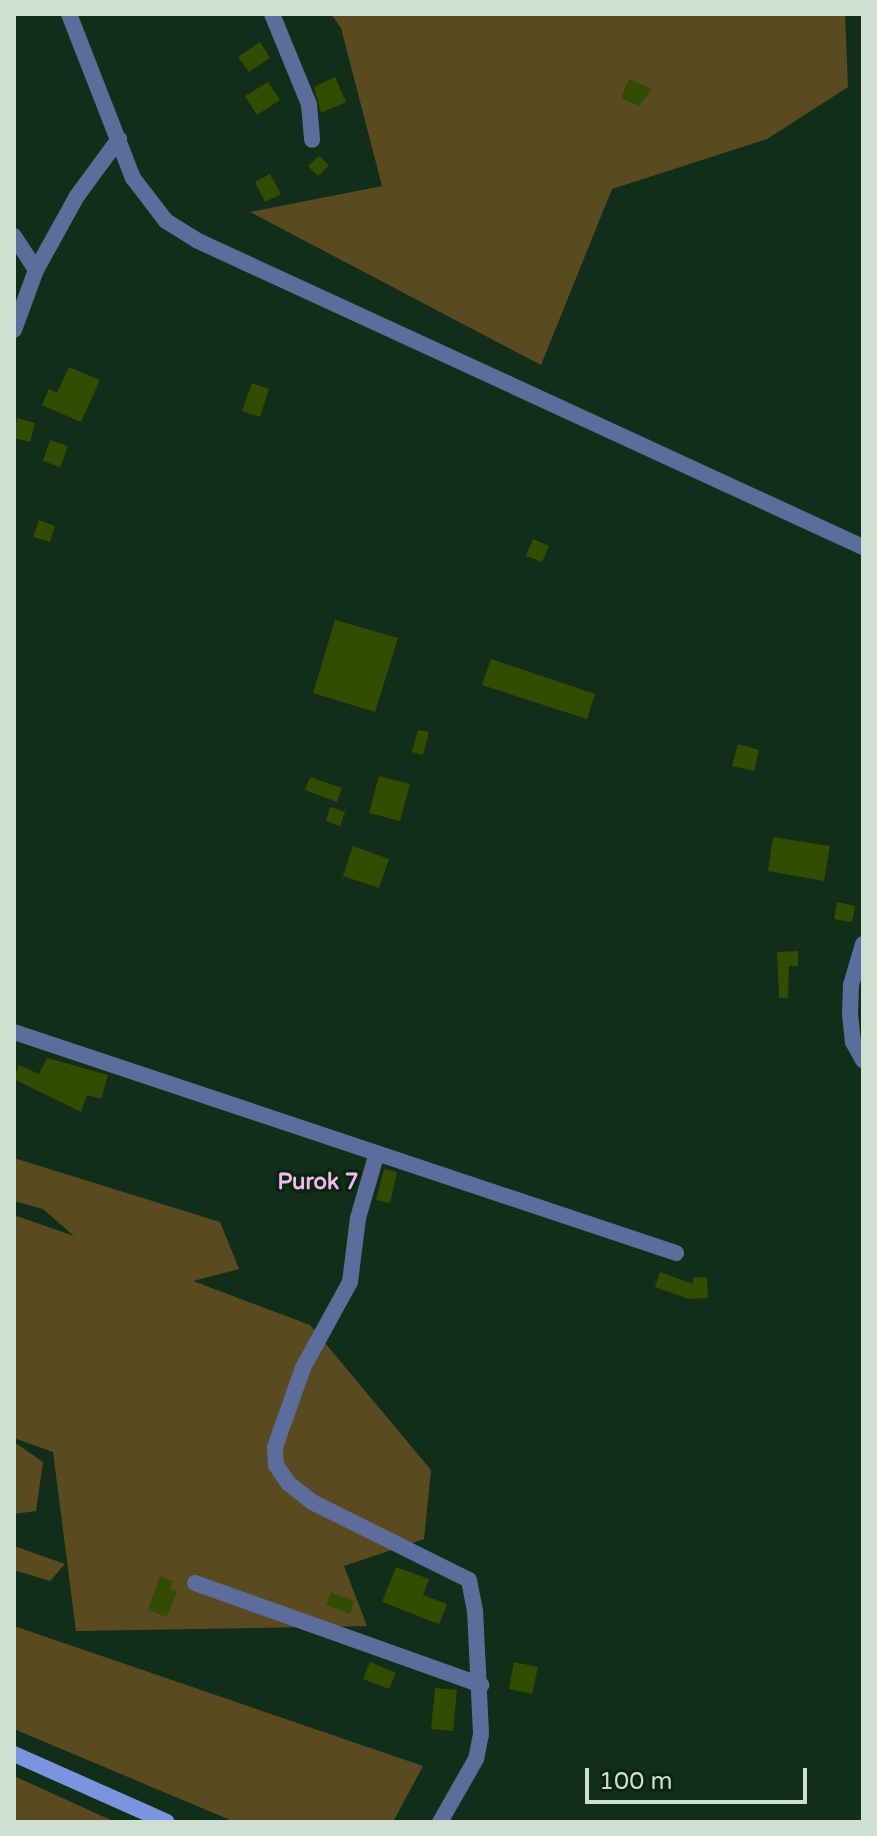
<!DOCTYPE html>
<style>
body{margin:0}
#map{position:relative;width:877px;height:1836px;overflow:hidden;background:#132e18;font-family:"Varela Round",sans-serif}
div>[style]{position:absolute}
.green>*{inset:0;background:#5a4a21}
.building>*{inset:0;background:#334d00}
.street>*{height:16px;margin:-8px;padding:0 8px;transform-origin:8px;border-radius:8px;background:#5c6d9b}
.secondary>*{height:16px;margin:-8px;padding:0 8px;transform-origin:8px;border-radius:8px;background:#7a94df}
span{translate:-50% -50%;white-space:nowrap;text-align:center;line-height:1.15;-webkit-text-stroke:7px #09240f;paint-order:stroke}
.neighbourhood-label{font-size:22px;color:#f3b8f0;font-weight:700}
.frame{position:absolute;inset:0;border:16px solid #cfdfd1;pointer-events:none}
.scale{position:absolute;left:585px;top:1768px;width:222px;height:36px;box-sizing:border-box;border:4px solid #cfdfd1;border-top:0;padding-left:10px;font-size:24px;line-height:28px;white-space:nowrap;color:#cfdfd1;-webkit-text-stroke:6px #09240f;paint-order:stroke}
</style>
<div id="map">
<div class="green">
<div style="clip-path:polygon(331px 14px,845px 14px,848px 87px,767px 139px,612px 189px,541px 365px,250px 212px,382px 186px,341px 28px)"></div>
<div style="clip-path:polygon(14px 1158px,220px 1222px,239px 1269px,193px 1281px,310px 1325px,431px 1470px,424px 1539px,344px 1566px,367px 1626px,76px 1631px,53px 1452px,14px 1438px,14px 1215px,74px 1236px,43px 1209px,14px 1201px)"></div>
<div style="clip-path:polygon(14px 1442px,43px 1462px,36px 1511px,14px 1514px)"></div>
<div style="clip-path:polygon(14px 1546px,65px 1564px,50px 1581px,14px 1570px)"></div>
<div style="clip-path:polygon(14px 1626px,423px 1766px,393px 1822px,235px 1822px,14px 1729px)"></div>
<div style="clip-path:polygon(14px 1776px,115px 1822px,14px 1822px)"></div>
</div>
<div class="building">
<div style="clip-path:polygon(260px 42px,270px 58px,249px 72px,238px 57px)"></div>
<div style="clip-path:polygon(335px 77px,346px 102px,321px 113px,314px 87px)"></div>
<div style="clip-path:polygon(629px 79px,652px 89px,639px 106px,621px 98px)"></div>
<div style="clip-path:polygon(268px 82px,280px 100px,257px 115px,245px 96px)"></div>
<div style="clip-path:polygon(319px 156px,329px 165px,318px 176px,308px 166px)"></div>
<div style="clip-path:polygon(270px 174px,281px 194px,265px 202px,255px 182px)"></div>
<div style="clip-path:polygon(69px 367px,100px 380px,81px 422px,42px 405px,49px 389px,57px 393px)"></div>
<div style="clip-path:polygon(252px 383px,269px 389px,260px 417px,242px 411px)"></div>
<div style="clip-path:polygon(17px 418px,35px 423px,30px 442px,14px 438px)"></div>
<div style="clip-path:polygon(50px 440px,68px 446px,60px 467px,43px 461px)"></div>
<div style="clip-path:polygon(39px 520px,55px 526px,50px 542px,33px 537px)"></div>
<div style="clip-path:polygon(533px 539px,549px 546px,542px 562px,526px 556px)"></div>
<div style="clip-path:polygon(335px 620px,398px 638px,375px 712px,313px 693px)"></div>
<div style="clip-path:polygon(491px 659px,595px 694px,587px 719px,482px 685px)"></div>
<div style="clip-path:polygon(418px 730px,429px 732px,423px 755px,412px 752px)"></div>
<div style="clip-path:polygon(738px 744px,759px 750px,754px 771px,732px 766px)"></div>
<div style="clip-path:polygon(379px 776px,410px 784px,400px 821px,369px 813px)"></div>
<div style="clip-path:polygon(310px 777px,342px 788px,337px 802px,305px 790px)"></div>
<div style="clip-path:polygon(330px 807px,345px 812px,340px 826px,326px 821px)"></div>
<div style="clip-path:polygon(773px 837px,830px 846px,824px 881px,768px 871px)"></div>
<div style="clip-path:polygon(353px 846px,389px 859px,379px 888px,343px 876px)"></div>
<div style="clip-path:polygon(837px 902px,855px 906px,852px 922px,834px 919px)"></div>
<div style="clip-path:polygon(798px 951px,798px 966px,789px 966px,788px 998px,779px 998px,777px 952px)"></div>
<div style="clip-path:polygon(47px 1058px,108px 1075px,101px 1099px,87px 1095px,81px 1112px,14px 1079px,19px 1065px,39px 1074px)"></div>
<div style="clip-path:polygon(384px 1169px,397px 1172px,390px 1203px,376px 1200px)"></div>
<div style="clip-path:polygon(660px 1272px,693px 1284px,693px 1278px,707px 1277px,708px 1298px,689px 1299px,655px 1287px)"></div>
<div style="clip-path:polygon(396px 1567px,429px 1579px,423px 1595px,447px 1604px,439px 1624px,382px 1602px)"></div>
<div style="clip-path:polygon(160px 1576px,173px 1581px,170px 1589px,177px 1591px,167px 1617px,148px 1610px)"></div>
<div style="clip-path:polygon(331px 1592px,354px 1601px,350px 1614px,326px 1605px)"></div>
<div style="clip-path:polygon(370px 1662px,396px 1673px,389px 1689px,363px 1679px)"></div>
<div style="clip-path:polygon(514px 1662px,538px 1667px,532px 1694px,509px 1689px)"></div>
<div style="clip-path:polygon(435px 1688px,457px 1690px,453px 1731px,431px 1729px)"></div>
</div>
<div class="street">
<div style="left:69px;top:14px;width:176px;rotate:68.7deg"></div>
<div style="left:133px;top:178px;width:54px;rotate:52.5deg"></div>
<div style="left:166px;top:221px;width:36px;rotate:32deg"></div>
<div style="left:196px;top:240px;width:734px;rotate:24.72deg"></div>
<div style="left:272px;top:14px;width:97px;rotate:67.7deg"></div>
<div style="left:309px;top:104px;width:36px;rotate:85deg"></div>
<div style="left:14px;top:236px;width:40px;rotate:57.1deg"></div>
<div style="left:36px;top:270px;width:64px;rotate:110.1deg"></div>
<div style="left:36px;top:270px;width:85px;rotate:-61deg"></div>
<div style="left:77px;top:196px;width:71px;rotate:-53.6deg"></div>
<div style="left:863px;top:944px;width:43px;rotate:106.3deg"></div>
<div style="left:851px;top:985px;width:29px;rotate:92deg"></div>
<div style="left:850px;top:1014px;width:28px;rotate:84deg"></div>
<div style="left:853px;top:1042px;width:21px;rotate:61deg"></div>
<div style="left:14px;top:1032px;width:698px;rotate:18.46deg"></div>
<div style="left:376px;top:1156px;width:65px;rotate:106.2deg"></div>
<div style="left:358px;top:1218px;width:64px;rotate:97.1deg"></div>
<div style="left:350px;top:1282px;width:98px;rotate:118.7deg"></div>
<div style="left:303px;top:1368px;width:84px;rotate:109.5deg"></div>
<div style="left:275px;top:1447px;width:18px;rotate:87deg"></div>
<div style="left:276px;top:1465px;width:22px;rotate:56deg"></div>
<div style="left:288px;top:1483px;width:31px;rotate:38deg"></div>
<div style="left:312px;top:1502px;width:175px;rotate:26.4deg"></div>
<div style="left:469px;top:1580px;width:31px;rotate:79deg"></div>
<div style="left:475px;top:1610px;width:124px;rotate:87.2deg"></div>
<div style="left:481px;top:1734px;width:25px;rotate:101deg"></div>
<div style="left:476px;top:1759px;width:73px;rotate:119.7deg"></div>
<div style="left:195px;top:1583px;width:304px;rotate:19.6deg"></div>
</div>
<div class="secondary">
<div style="left:14px;top:1754px;width:167px;rotate:24deg"></div>
</div>
<div class="neighbourhood-label">
<span style="left:318px;top:1183px">Purok 7</span>
</div>
<div class="frame"></div>
<div class="scale">100 m</div>
</div>
